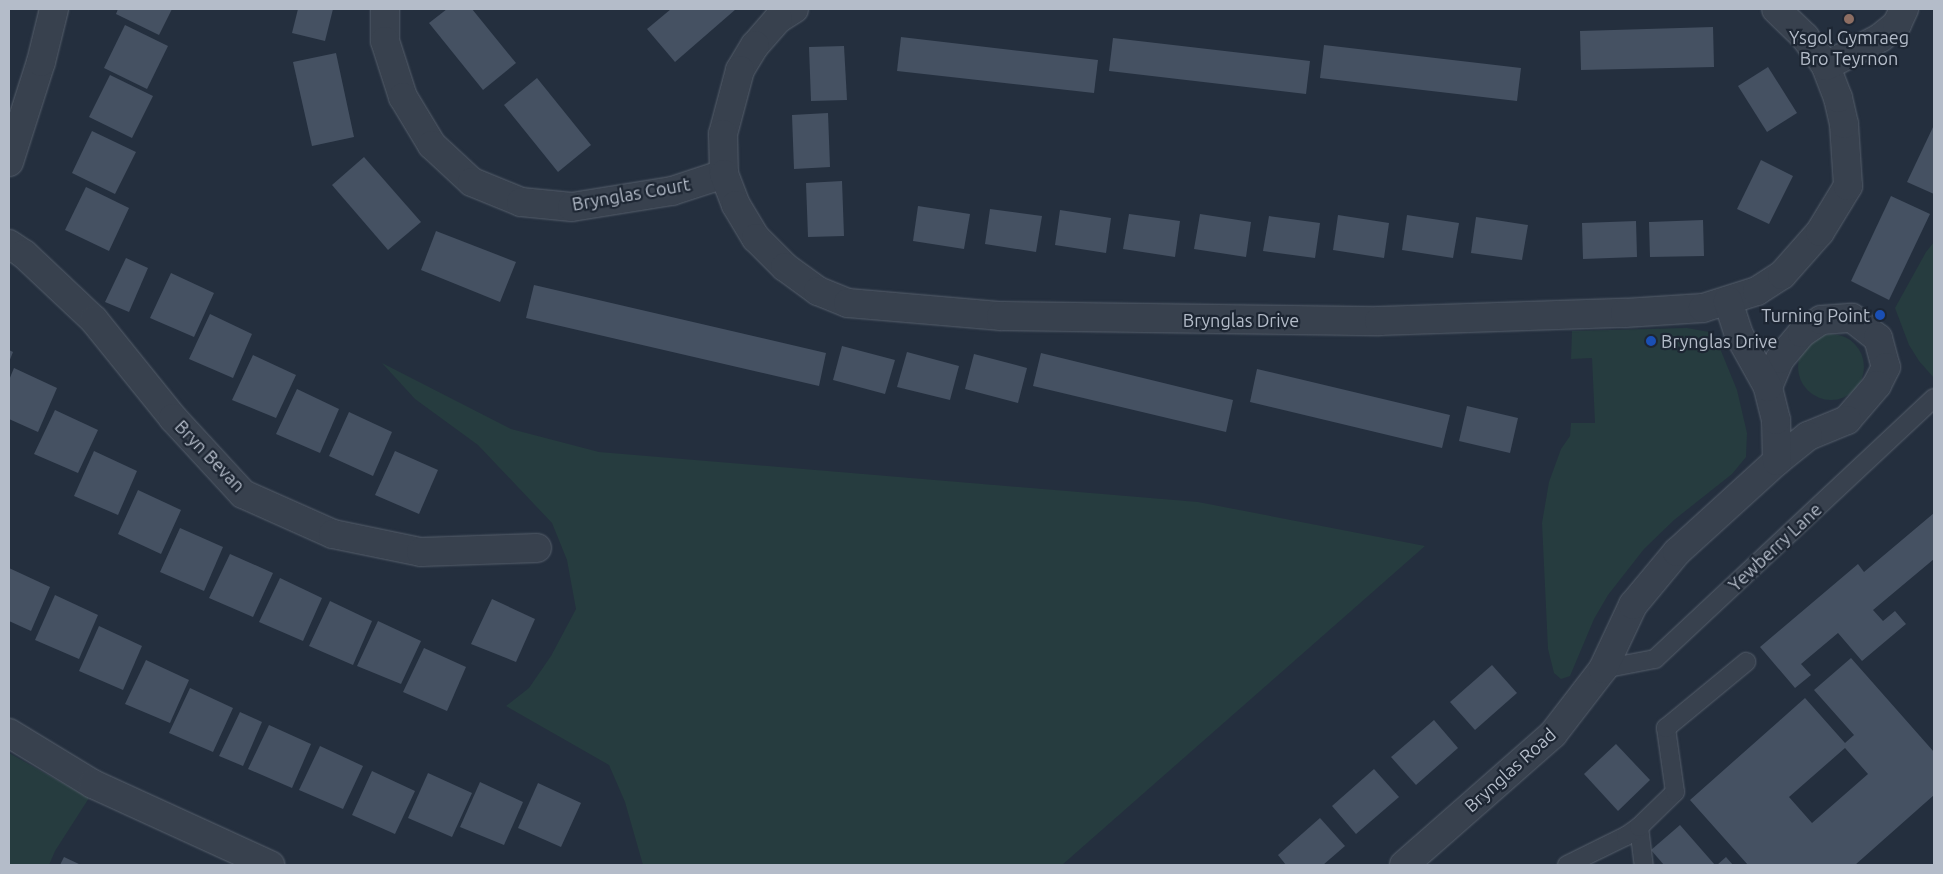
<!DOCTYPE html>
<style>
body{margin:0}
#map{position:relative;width:1943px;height:874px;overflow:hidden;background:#242f3e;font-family:Ubuntu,sans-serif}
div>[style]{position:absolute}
.green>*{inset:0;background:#263c3f}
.round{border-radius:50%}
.building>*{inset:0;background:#455162}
.roads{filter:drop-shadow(0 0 1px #565f6c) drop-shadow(0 0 1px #565f6c)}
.service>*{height:18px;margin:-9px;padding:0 9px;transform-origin:9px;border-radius:9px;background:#38414e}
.minor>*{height:28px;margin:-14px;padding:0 14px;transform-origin:14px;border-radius:14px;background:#38414e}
.dots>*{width:14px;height:14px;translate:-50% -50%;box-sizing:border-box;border:2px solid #1d2633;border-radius:50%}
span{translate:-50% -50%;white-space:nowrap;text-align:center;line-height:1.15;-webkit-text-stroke:4.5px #1d2633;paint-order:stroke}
.poi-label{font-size:18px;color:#b4bcc9}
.right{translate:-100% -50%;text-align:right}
.left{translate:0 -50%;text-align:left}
.street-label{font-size:18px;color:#b4bcc9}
.frame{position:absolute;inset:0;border:10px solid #b4bcc9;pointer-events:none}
</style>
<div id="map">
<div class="green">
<div style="clip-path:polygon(1934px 242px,1934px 378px,1919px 361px,1909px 345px,1895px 308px,1926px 252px)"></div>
<div style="clip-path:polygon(1687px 328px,1709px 332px,1719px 346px,1737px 390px,1747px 433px,1746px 457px,1732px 474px,1674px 520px,1644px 549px,1608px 595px,1594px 619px,1570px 676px,1561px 679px,1554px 673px,1548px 649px,1542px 523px,1549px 482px,1561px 449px,1570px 436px,1571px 423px,1595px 423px,1592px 358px,1571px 359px,1572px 331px)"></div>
<div class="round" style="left:1798px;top:334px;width:66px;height:66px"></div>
<div style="clip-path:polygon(382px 363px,511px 429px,599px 452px,1198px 502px,1425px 546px,1062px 865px,643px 865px,625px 802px,609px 765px,506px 706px,529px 688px,551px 656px,576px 609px,567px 560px,552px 523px,478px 445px,415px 399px)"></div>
<div style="clip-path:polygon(9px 753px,89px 798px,55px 851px,49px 865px,9px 865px)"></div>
</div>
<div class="building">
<div style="clip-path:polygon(118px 9px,172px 9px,159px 35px,116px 14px)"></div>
<div style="clip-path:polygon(298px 9px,333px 9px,325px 41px,292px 33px)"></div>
<div style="clip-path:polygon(447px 9px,472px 9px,516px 63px,483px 90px,429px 23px)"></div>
<div style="clip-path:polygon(671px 9px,736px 9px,675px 62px,647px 29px)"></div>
<div style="clip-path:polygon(125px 25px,168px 46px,147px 89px,104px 68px)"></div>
<div style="clip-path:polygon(1713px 27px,1714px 67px,1581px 70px,1580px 31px)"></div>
<div style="clip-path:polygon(901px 37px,1098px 60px,1094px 93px,897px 71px)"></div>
<div style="clip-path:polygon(1113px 38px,1310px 61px,1306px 94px,1109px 71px)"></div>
<div style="clip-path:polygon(1324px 45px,1521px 68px,1517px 101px,1320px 78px)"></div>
<div style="clip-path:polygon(844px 46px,847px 100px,811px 101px,809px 47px)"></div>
<div style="clip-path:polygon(336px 53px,354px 137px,312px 146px,293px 62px)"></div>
<div style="clip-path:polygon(1768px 67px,1797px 113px,1767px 132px,1738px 86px)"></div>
<div style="clip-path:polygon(110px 75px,153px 96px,132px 138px,89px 117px)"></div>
<div style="clip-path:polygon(537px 78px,591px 145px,558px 172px,504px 105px)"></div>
<div style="clip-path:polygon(828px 113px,830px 167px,794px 169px,792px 115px)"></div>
<div style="clip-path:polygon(1934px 125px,1934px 194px,1907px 182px)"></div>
<div style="clip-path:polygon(92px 131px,136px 152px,115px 194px,72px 173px)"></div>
<div style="clip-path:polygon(364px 157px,421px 222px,388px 250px,332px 185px)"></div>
<div style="clip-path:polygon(1761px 160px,1793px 176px,1769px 224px,1737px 209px)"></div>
<div style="clip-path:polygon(842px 181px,844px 236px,808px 237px,806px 183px)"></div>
<div style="clip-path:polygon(86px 187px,129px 208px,109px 251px,65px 230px)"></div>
<div style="clip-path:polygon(1891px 196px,1930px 214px,1889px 300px,1851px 281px)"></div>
<div style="clip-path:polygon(918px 206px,970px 214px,964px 249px,913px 241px)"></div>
<div style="clip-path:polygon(990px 209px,1042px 216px,1036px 252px,985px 244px)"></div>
<div style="clip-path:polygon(1060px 210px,1111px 218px,1106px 253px,1055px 245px)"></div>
<div style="clip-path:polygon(1129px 214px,1180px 221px,1175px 257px,1123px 249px)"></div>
<div style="clip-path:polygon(1200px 214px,1251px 222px,1246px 257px,1194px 249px)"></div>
<div style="clip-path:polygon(1338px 215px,1389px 223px,1384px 258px,1333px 250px)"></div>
<div style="clip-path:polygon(1407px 215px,1459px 223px,1453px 258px,1402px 250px)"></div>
<div style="clip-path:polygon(1269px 216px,1320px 223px,1315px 258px,1263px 251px)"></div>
<div style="clip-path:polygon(1476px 217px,1528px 225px,1522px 260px,1471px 253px)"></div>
<div style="clip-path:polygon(1703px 220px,1704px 256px,1650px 257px,1649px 222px)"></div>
<div style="clip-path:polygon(1636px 221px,1637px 257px,1583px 259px,1582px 223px)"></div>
<div style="clip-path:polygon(436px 231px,516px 262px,500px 302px,421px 270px)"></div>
<div style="clip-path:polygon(126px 258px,148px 268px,129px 312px,105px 302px)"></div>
<div style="clip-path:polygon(171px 273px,214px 293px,194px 337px,150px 318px)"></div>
<div style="clip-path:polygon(534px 285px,826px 353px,819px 386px,526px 318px)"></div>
<div style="clip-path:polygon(210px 314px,252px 334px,233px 378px,189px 359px)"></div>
<div style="clip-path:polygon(842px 346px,895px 360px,885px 394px,833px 380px)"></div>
<div style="clip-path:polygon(9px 350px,13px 352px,9px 362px)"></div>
<div style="clip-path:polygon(907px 352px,959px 366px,950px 400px,897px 387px)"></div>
<div style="clip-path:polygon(1041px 353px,1233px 400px,1226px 432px,1033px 386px)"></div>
<div style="clip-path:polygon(974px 354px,1027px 368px,1018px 403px,965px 389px)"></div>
<div style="clip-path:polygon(253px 355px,296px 375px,276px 418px,232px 400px)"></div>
<div style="clip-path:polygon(14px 368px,57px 388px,38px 432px,9px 419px,9px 380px)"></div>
<div style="clip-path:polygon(1257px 369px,1450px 415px,1442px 448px,1250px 402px)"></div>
<div style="clip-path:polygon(297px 389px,339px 409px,320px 453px,276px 434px)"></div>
<div style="clip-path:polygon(1467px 406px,1518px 418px,1510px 453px,1459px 441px)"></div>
<div style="clip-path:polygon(55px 410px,98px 430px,78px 473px,34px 454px)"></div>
<div style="clip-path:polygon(349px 412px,392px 432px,373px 476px,329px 456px)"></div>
<div style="clip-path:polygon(94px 451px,137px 471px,118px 515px,74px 496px)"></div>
<div style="clip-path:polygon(395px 451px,438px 470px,419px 514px,375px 495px)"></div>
<div style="clip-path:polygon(138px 490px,181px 510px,161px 554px,118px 534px)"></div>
<div style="clip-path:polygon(1934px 513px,1934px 559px,1873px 610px,1883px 621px,1895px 611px,1906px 624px,1862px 661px,1838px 633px,1801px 664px,1811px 675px,1795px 688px,1760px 647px,1858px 564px,1864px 572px)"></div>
<div style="clip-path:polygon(180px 528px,223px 547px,204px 591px,160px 572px)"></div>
<div style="clip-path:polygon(230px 554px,273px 573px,253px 617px,209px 598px)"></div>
<div style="clip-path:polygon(9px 568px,50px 587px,31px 631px,9px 621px)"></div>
<div style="clip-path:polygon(280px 578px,322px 598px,303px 641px,259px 622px)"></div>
<div style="clip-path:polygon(55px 595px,98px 615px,79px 659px,35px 640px)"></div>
<div style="clip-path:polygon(492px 599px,535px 619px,516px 662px,471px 644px)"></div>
<div style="clip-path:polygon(330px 601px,372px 621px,353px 665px,309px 646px)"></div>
<div style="clip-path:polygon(378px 621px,421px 641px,401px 684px,357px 666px)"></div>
<div style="clip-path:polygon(99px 626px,142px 646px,123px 690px,79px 671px)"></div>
<div style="clip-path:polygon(424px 648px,466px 667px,447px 711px,403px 692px)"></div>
<div style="clip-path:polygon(evenodd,1851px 658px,1934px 752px,1934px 795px,1855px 865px,1748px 865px,1690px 800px,1805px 698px,1845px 743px,1854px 735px,1814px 690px,1851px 658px,1845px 748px,1868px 774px,1812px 823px,1789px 797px,1845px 748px)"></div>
<div style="clip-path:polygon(146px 660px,189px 680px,170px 723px,125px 704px)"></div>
<div style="clip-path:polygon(1492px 665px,1517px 693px,1475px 730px,1450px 702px)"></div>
<div style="clip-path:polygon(190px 688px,233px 708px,213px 752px,169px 733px)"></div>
<div style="clip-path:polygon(240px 712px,262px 722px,243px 766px,219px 756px)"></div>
<div style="clip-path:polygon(1434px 720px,1458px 748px,1416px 785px,1391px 757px)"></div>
<div style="clip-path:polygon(269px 725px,311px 744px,292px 788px,248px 769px)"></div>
<div style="clip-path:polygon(1616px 744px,1650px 780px,1618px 811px,1584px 774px)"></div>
<div style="clip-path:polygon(320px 746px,363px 766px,343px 809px,299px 790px)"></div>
<div style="clip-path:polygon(1374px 769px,1399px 797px,1356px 834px,1332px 806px)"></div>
<div style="clip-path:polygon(372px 771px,415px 791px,395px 834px,352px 815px)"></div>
<div style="clip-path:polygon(428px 773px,472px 793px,452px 837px,408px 818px)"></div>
<div style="clip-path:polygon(480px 782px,523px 802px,504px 845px,460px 827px)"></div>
<div style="clip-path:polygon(538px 783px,581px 803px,561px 847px,518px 828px)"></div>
<div style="clip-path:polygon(1320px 818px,1345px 846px,1323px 865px,1286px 865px,1278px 855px)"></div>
<div style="clip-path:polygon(1680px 825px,1715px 865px,1664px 865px,1651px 850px)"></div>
<div style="clip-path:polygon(64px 857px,81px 865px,60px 865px)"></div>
<div style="clip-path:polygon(1726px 857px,1733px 865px,1717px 865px)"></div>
</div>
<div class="roads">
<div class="service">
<div style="left:1603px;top:669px;width:53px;rotate:-10.9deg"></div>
<div style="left:1655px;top:659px;width:382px;rotate:-43.1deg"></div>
<div style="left:1639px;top:827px;width:38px;rotate:83deg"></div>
<div style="left:1567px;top:865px;width:66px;rotate:-26.2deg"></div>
<div style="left:1626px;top:836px;width:16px;rotate:-35deg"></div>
<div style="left:1639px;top:827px;width:50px;rotate:-44.2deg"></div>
<div style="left:1675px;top:792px;width:65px;rotate:-98deg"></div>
<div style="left:1666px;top:728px;width:104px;rotate:-39.5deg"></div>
</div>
<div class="minor">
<div style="left:385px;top:9px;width:32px;rotate:90deg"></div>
<div style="left:385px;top:41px;width:59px;rotate:72.2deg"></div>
<div style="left:403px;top:97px;width:56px;rotate:58.9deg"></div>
<div style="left:432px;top:145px;width:54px;rotate:42.8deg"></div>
<div style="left:472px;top:182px;width:53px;rotate:22.2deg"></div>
<div style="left:521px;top:202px;width:51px;rotate:5.6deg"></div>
<div style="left:572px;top:207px;width:101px;rotate:-9.1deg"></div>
<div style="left:672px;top:191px;width:55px;rotate:-18.1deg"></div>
<div style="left:794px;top:9px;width:19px;rotate:148deg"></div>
<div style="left:778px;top:19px;width:35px;rotate:131deg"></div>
<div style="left:755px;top:45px;width:29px;rotate:121deg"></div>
<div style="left:740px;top:70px;width:66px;rotate:104.9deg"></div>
<div style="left:723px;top:134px;width:40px;rotate:88.6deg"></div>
<div style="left:724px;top:174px;width:33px;rotate:69deg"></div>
<div style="left:736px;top:205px;width:39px;rotate:59deg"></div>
<div style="left:756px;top:238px;width:41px;rotate:45deg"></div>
<div style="left:785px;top:267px;width:41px;rotate:36deg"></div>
<div style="left:818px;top:291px;width:32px;rotate:22deg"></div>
<div style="left:848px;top:303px;width:154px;rotate:4.9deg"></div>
<div style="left:1001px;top:316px;width:378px;rotate:0.8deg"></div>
<div style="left:1379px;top:321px;width:246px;rotate:-1.9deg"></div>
<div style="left:1625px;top:313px;width:78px;rotate:-3.7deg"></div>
<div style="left:1703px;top:308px;width:57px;rotate:-17.5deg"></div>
<div style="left:1757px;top:291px;width:30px;rotate:-33deg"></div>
<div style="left:1782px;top:275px;width:57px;rotate:-48.5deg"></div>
<div style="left:1820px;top:232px;width:54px;rotate:-58.7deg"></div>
<div style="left:1848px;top:186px;width:62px;rotate:-93.7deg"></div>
<div style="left:1844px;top:124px;width:27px;rotate:-103deg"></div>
<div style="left:1838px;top:98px;width:34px;rotate:-111deg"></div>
<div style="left:1826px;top:66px;width:36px;rotate:-126deg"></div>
<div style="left:1805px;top:37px;width:40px;rotate:-136deg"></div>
<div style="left:1826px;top:66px;width:61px;rotate:-27.4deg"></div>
<div style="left:1880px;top:38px;width:22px;rotate:-39deg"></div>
<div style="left:1897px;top:24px;width:17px;rotate:-65deg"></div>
<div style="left:9px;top:162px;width:105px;rotate:-72.3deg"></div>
<div style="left:41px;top:62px;width:55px;rotate:-76.2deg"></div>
<div style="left:9px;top:244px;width:18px;rotate:34deg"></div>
<div style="left:24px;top:254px;width:96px;rotate:43.3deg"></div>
<div style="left:94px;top:320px;width:126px;rotate:51.1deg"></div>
<div style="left:173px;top:418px;width:103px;rotate:47.4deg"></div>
<div style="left:243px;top:494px;width:98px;rotate:24deg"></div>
<div style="left:333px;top:534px;width:90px;rotate:11.6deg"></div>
<div style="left:421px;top:552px;width:116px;rotate:-2deg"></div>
<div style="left:1768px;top:387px;width:30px;rotate:-67deg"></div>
<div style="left:1780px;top:359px;width:34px;rotate:-50deg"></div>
<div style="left:1802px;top:333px;width:23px;rotate:-34deg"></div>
<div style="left:1821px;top:320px;width:31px;rotate:-4deg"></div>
<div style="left:1852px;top:318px;width:33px;rotate:38deg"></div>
<div style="left:1878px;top:338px;width:30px;rotate:75deg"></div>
<div style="left:1886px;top:367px;width:20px;rotate:117deg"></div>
<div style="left:1877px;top:385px;width:46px;rotate:130.6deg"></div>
<div style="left:1847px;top:420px;width:42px;rotate:157.7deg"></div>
<div style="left:1808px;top:436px;width:40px;rotate:141deg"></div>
<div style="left:9px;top:733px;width:98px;rotate:31.3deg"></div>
<div style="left:93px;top:784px;width:195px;rotate:24.6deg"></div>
<div style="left:1404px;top:865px;width:198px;rotate:-41.3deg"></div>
<div style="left:1553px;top:734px;width:82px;rotate:-52.4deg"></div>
<div style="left:1603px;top:669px;width:71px;rotate:-64.9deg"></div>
<div style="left:1633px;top:605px;width:69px;rotate:-50.3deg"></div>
<div style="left:1677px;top:552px;width:135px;rotate:-42.3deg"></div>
<div style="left:1777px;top:461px;width:41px;rotate:-91.4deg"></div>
<div style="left:1776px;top:420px;width:34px;rotate:-104deg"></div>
<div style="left:1768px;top:387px;width:60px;rotate:-119.1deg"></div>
<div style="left:1739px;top:335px;width:36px;rotate:-108deg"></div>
</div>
</div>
<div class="dots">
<div style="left:1849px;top:19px;background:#8d6e63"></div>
<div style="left:1880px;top:315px;background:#1a4fb4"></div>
<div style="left:1651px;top:341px;background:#1a4fb4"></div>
</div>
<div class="poi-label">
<span style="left:1849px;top:48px">Ysgol Gymraeg<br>Bro Teyrnon</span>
<span class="right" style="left:1870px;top:315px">Turning Point</span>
<span class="left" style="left:1661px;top:341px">Brynglas Drive</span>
</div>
<div class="street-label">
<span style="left:631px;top:194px;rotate:-10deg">Brynglas Court</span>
<span style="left:1241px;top:320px">Brynglas Drive</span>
<span style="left:210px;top:456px;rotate:46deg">Bryn Bevan</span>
<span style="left:1775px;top:547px;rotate:-43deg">Yewberry Lane</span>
<span style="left:1510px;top:770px;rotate:-42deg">Brynglas Road</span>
</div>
<div class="frame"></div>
</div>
